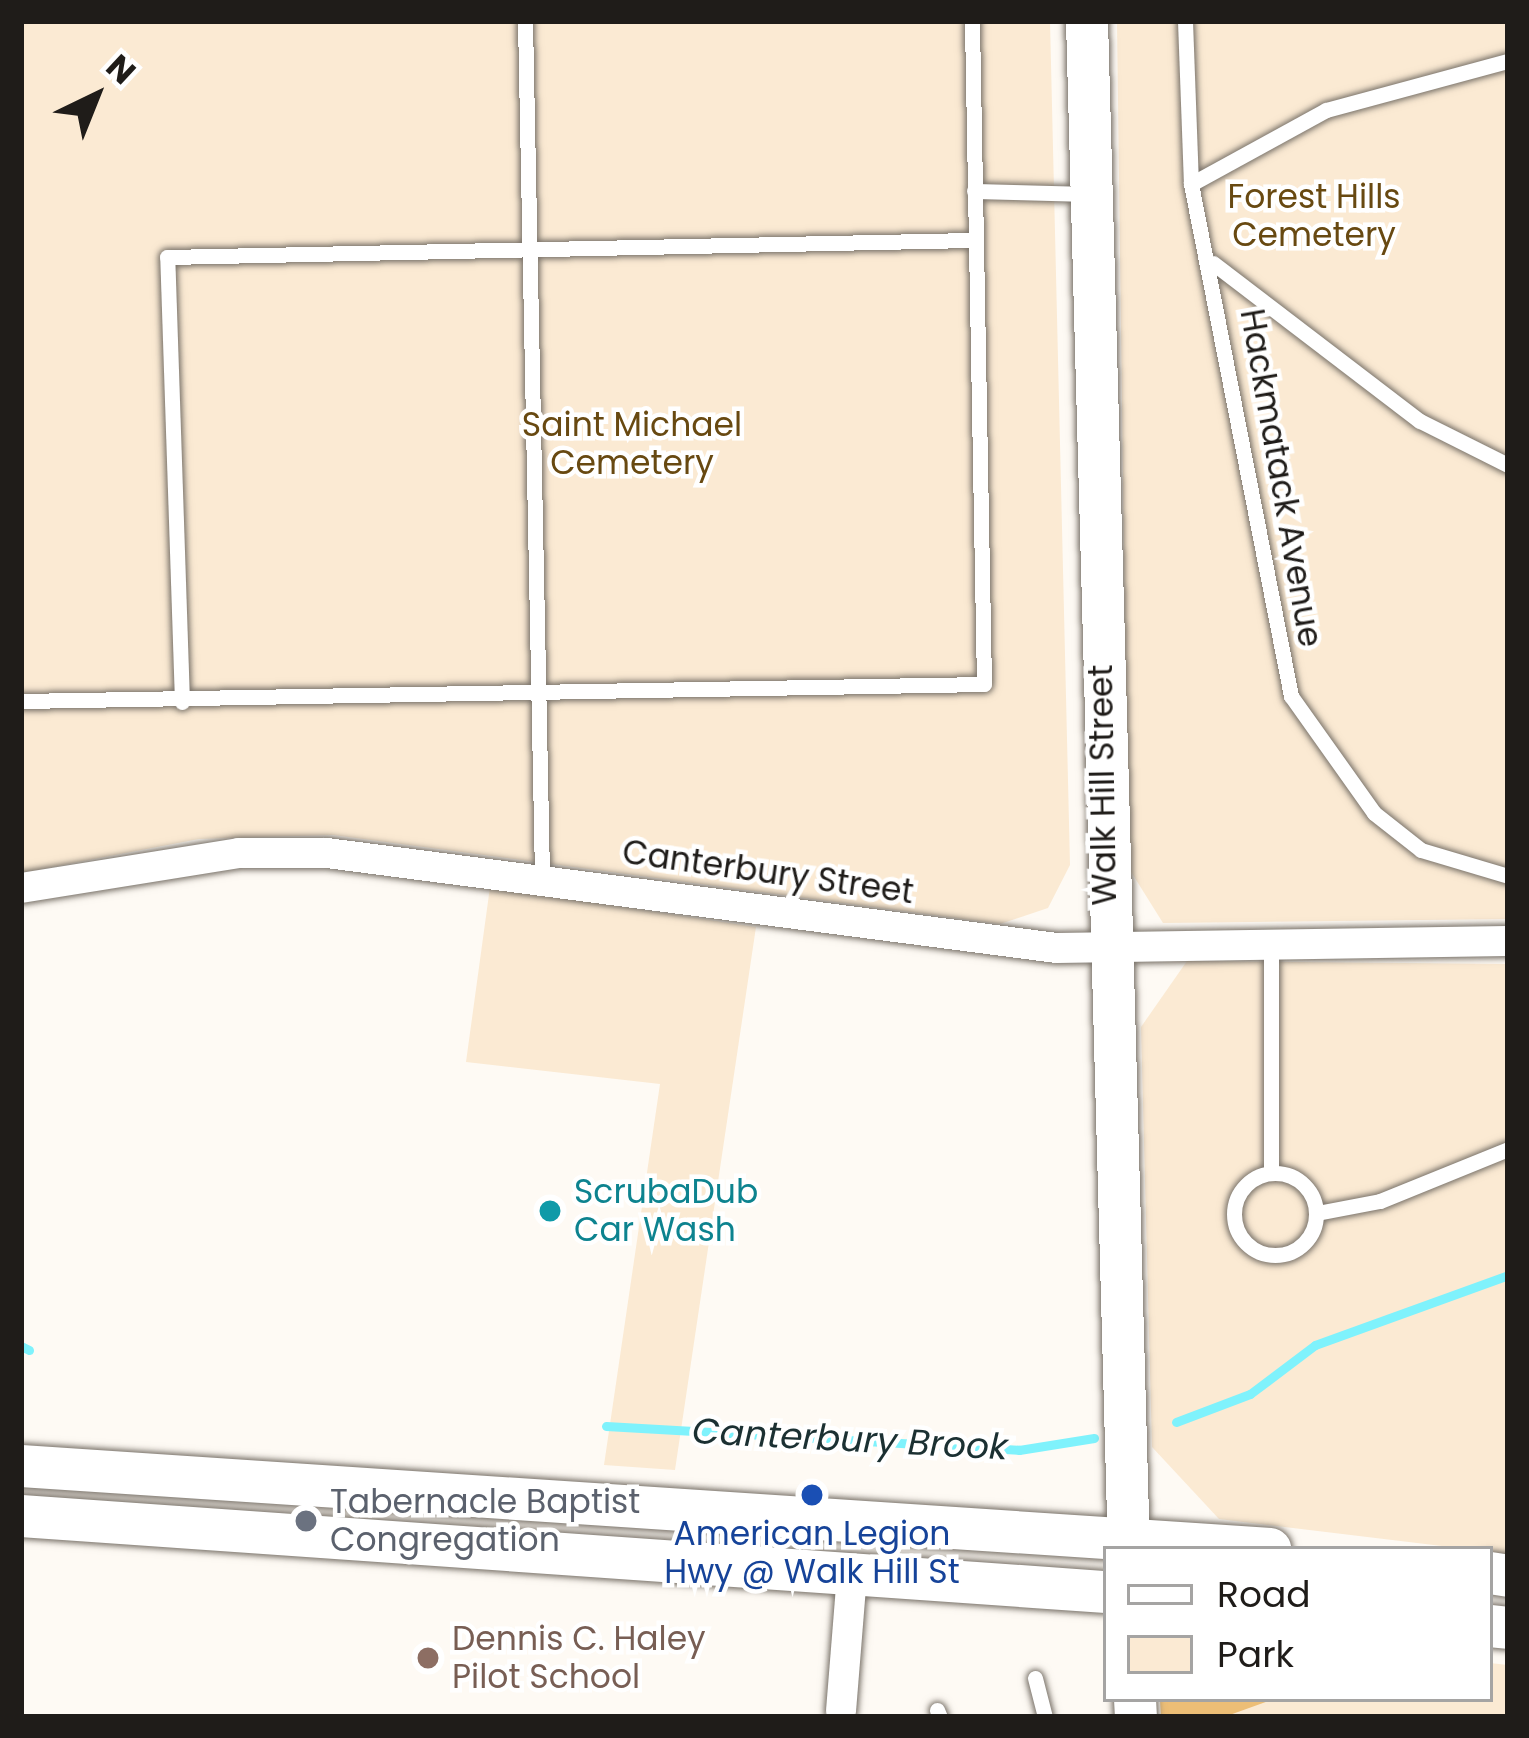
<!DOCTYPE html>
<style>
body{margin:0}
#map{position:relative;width:1529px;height:1738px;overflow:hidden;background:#fefaf4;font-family:Poppins,sans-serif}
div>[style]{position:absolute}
.green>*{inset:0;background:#fbead3}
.forest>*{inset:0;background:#edbe76}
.stream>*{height:9px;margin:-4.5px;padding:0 4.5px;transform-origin:4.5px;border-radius:4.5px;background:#7ff2fc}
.roads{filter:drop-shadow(0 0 3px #797269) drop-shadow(0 0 3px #797269)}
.service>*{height:15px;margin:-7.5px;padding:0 7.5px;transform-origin:7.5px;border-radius:7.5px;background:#fff}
.service>.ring{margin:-7.5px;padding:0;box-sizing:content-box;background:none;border:15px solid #fff;border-radius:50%}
.minor>*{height:30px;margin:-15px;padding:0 15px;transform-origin:15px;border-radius:15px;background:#fff}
.secondary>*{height:42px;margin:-21px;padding:0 21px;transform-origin:21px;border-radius:21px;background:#fff}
.dots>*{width:33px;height:33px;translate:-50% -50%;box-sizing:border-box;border:6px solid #fff;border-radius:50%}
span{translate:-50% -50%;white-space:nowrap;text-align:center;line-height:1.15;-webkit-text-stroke:9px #fff;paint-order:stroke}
.park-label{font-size:33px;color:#684911}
.street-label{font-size:33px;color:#1f1c19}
.culture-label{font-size:33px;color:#0d838f}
.left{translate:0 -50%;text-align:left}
.worship-label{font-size:33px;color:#5b616d}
.transit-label{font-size:33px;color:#164399}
.education-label{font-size:33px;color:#785e54}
.water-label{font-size:36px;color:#1b3032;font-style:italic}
.frame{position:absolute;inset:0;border:24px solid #1f1c19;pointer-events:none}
.legend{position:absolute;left:1103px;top:1546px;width:390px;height:156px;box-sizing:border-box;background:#fff;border:3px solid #a5a4a3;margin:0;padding:15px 21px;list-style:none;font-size:36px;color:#1f1c19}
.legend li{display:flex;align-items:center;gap:24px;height:60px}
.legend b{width:60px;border:3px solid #a5a4a3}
.north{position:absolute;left:36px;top:36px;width:120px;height:120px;-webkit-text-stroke:9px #fff;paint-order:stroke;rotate:43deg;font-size:33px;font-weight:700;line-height:48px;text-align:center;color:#1f1c19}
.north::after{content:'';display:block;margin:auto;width:42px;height:54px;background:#1f1c19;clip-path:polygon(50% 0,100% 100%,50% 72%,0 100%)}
</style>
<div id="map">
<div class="green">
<div style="clip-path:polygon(21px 21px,1050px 21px,1070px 865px,1048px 908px,1000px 924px,333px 835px,199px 839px,21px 873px)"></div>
<div style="clip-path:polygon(1117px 21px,1508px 21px,1508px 919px,1163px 923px,1128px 867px)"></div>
<div style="clip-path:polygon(490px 887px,756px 927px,675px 1470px,604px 1465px,660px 1084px,466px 1062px)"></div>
<div style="clip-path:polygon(1187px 961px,1508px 964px,1508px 1554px,1219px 1519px,1152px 1447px,1141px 1027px)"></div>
<div style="clip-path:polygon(1490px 1663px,1508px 1665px,1508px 1717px,1161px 1717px,1160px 1699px,1490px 1699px)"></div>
</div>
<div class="forest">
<div style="clip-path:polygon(1160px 1699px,1274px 1699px,1224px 1717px,1161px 1717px)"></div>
</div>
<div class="stream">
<div style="left:21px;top:1346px;width:9px;rotate:27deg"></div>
<div style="left:1176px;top:1422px;width:79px;rotate:-20.7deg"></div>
<div style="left:1250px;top:1394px;width:81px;rotate:-37deg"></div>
<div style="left:1315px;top:1345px;width:205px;rotate:-19.9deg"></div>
<div style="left:606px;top:1426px;width:414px;rotate:3.3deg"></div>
<div style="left:1019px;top:1450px;width:76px;rotate:-9.1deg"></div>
</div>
<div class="roads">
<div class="service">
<div style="left:525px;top:21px;width:855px;rotate:88.86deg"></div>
<div style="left:1185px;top:21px;width:163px;rotate:87.9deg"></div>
<div style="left:1191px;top:184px;width:522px;rotate:78.95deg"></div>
<div style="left:1291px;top:696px;width:143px;rotate:54.6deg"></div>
<div style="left:1374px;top:813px;width:60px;rotate:38.2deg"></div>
<div style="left:1421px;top:850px;width:91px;rotate:16.6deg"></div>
<div style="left:1191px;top:184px;width:154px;rotate:-28.7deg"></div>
<div style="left:1326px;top:110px;width:188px;rotate:-15.1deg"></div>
<div style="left:974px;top:191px;width:116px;rotate:1.5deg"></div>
<div style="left:1213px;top:263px;width:260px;rotate:37.4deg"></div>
<div style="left:1420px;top:421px;width:98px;rotate:26.6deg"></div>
<div style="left:21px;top:701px;width:963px;rotate:-1.01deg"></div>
<div style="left:984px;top:684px;width:663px;rotate:-91.04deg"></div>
<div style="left:182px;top:702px;width:445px;rotate:-91.9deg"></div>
<div style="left:167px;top:257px;width:803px;rotate:-1.21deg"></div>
<div style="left:1271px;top:948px;width:224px;rotate:90deg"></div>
<div class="ring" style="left:1234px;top:1173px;width:67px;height:67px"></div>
<div style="left:1317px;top:1213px;width:64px;rotate:-10.8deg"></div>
<div style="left:1380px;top:1201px;width:138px;rotate:-22.1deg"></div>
<div style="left:1035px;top:1678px;width:40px;rotate:75.6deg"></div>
<div style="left:937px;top:1710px;width:8px;rotate:67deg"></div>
</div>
<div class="minor">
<div style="left:21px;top:888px;width:221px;rotate:-9.1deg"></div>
<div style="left:239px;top:853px;width:88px"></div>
<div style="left:327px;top:853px;width:735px;rotate:7.42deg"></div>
<div style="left:1056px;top:948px;width:452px;rotate:-0.9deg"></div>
<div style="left:841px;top:1711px;width:136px;rotate:-85.4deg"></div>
</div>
<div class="secondary">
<div style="left:1087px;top:21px;width:1529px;rotate:88.43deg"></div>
<div style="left:21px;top:1466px;width:1252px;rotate:3.8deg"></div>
<div style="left:21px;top:1516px;width:1088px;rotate:4.01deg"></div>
<div style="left:1490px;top:1573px;width:18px;rotate:9deg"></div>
<div style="left:1490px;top:1626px;width:18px;rotate:6deg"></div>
<div style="left:1135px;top:1699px;width:18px;rotate:87deg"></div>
</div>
</div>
<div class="dots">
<div style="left:550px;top:1211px;background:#0f9aa8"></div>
<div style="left:812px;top:1495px;background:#1a4fb4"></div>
<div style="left:306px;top:1521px;background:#6b7280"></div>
<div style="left:428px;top:1658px;background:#8d6e63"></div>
</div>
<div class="park-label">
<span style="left:1314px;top:216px">Forest Hills<br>Cemetery</span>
<span style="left:632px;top:444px">Saint Michael<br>Cemetery</span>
</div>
<div class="street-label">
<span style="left:1281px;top:478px;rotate:80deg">Hackmatack Avenue</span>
<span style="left:1103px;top:785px;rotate:-91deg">Walk Hill Street</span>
<span style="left:768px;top:872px;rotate:8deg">Canterbury Street</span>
</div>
<div class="culture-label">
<span class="left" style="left:574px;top:1211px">ScrubaDub<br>Car Wash</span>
</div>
<div class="worship-label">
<span class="left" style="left:330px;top:1521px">Tabernacle Baptist<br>Congregation</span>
</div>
<div class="transit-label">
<span style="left:812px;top:1553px">American Legion<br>Hwy @ Walk Hill St</span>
</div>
<div class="education-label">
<span class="left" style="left:452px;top:1658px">Dennis C. Haley<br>Pilot School</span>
</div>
<div class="water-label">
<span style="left:850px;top:1439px;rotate:3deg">Canterbury Brook</span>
</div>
<div class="frame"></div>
<ul class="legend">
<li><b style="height:15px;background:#fff"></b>Road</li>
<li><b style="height:33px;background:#fbead3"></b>Park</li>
</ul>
<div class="north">N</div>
</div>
